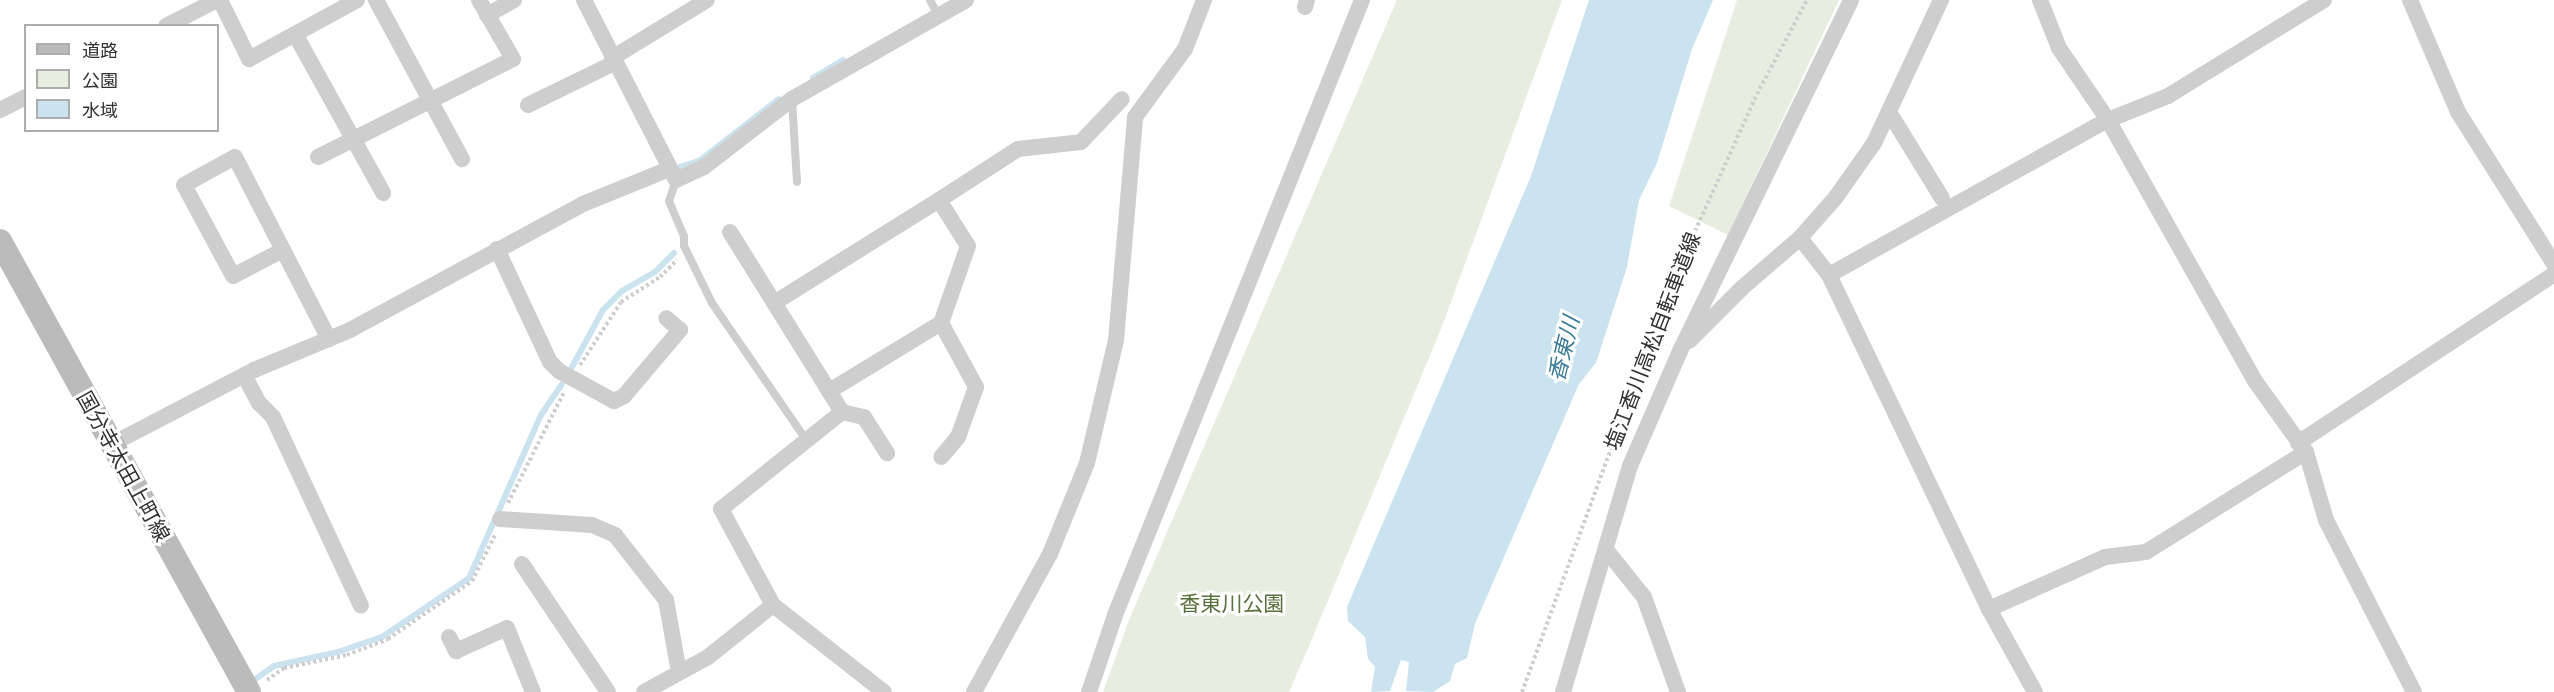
<!DOCTYPE html>
<meta charset="utf-8">
<style>
body{margin:0}
#map{position:relative;width:2554px;height:692px;overflow:hidden;background:#fff;font-family:Quicksand,"Noto Sans JP",sans-serif}
div>[style]{position:absolute}
.green>*{inset:0;background:#e8eedf}
.water>*{inset:0;background:#cbe3ef}
.stream>*{height:6px;margin:-3px;padding:0 3px;transform-origin:3px;border-radius:3px;background:#cbe3ef}
.path>*{height:4px;margin-top:-2px;transform-origin:0;background:repeating-linear-gradient(90deg,#cecece 0 3px,transparent 0 6px)}
.lane>*{height:8px;margin:-4px;padding:0 4px;transform-origin:4px;border-radius:4px;background:#cecece}
.street>*{height:16px;margin:-8px;padding:0 8px;transform-origin:8px;border-radius:8px;background:#cecece}
.secondary>*{height:24px;margin:-12px;padding:0 12px;transform-origin:12px;border-radius:12px;background:#bbb}
span{translate:-50% -50%;white-space:nowrap;text-align:center;line-height:1.15;-webkit-text-stroke:6px #fff;paint-order:stroke}
.street-label{font-size:21px;color:#313131}
.park-label{font-size:21px;color:#58703c}
.water-label{font-size:22px;color:#3a7a99;font-style:italic}
.legend{position:absolute;left:24px;top:24px;width:195px;height:108px;box-sizing:border-box;background:#fff;border:2px solid #adadad;margin:0;padding:8px 10px;list-style:none;font-size:18px;color:#313131}
.legend li{display:flex;align-items:center;gap:12px;height:30px}
.legend b{width:30px;border:2px solid #adadad}
</style>
<div id="map">
<div class="green">
<div style="clip-path:polygon(1397px 0,1562px 0,1441px 329px,1309px 646px,1289px 692px,1103px 692px,1129px 620px)"></div>
<div style="clip-path:polygon(1737px 0,1839px 0,1728px 235px,1669px 206px)"></div>
</div>
<div class="water">
<div style="clip-path:polygon(1589px 0,1713px 0,1692px 49px,1657px 163px,1639px 200px,1627px 267px,1596px 363px,1579px 384px,1475px 624px,1467px 658px,1455px 664px,1450px 681px,1433px 692px,1406px 691px,1409px 662px,1401px 660px,1390px 691px,1371px 692px,1375px 667px,1368px 659px,1365px 637px,1348px 621px,1347px 607px,1531px 176px)"></div>
</div>
<div class="stream">
<div style="left:813px;top:78px;width:35px;rotate:-31deg"></div>
<div style="left:680px;top:167px;width:20px;rotate:-18deg"></div>
<div style="left:699px;top:161px;width:101px;rotate:-37.8deg"></div>
<div style="left:572px;top:367px;width:65px;rotate:-61.5deg"></div>
<div style="left:603px;top:310px;width:27px;rotate:-45deg"></div>
<div style="left:622px;top:291px;width:38px;rotate:-30deg"></div>
<div style="left:655px;top:272px;width:27px;rotate:-45deg"></div>
<div style="left:254px;top:680px;width:24px;rotate:-35deg"></div>
<div style="left:274px;top:666px;width:66px;rotate:-12.3deg"></div>
<div style="left:338px;top:652px;width:46px;rotate:-18.8deg"></div>
<div style="left:382px;top:637px;width:105px;rotate:-34.1deg"></div>
<div style="left:469px;top:578px;width:178px;rotate:-66.2deg"></div>
<div style="left:541px;top:415px;width:37px;rotate:-56deg"></div>
</div>
<div class="path">
<div style="left:580px;top:365px;width:75px;rotate:-56.9deg"></div>
<div style="left:621px;top:302px;width:46px;rotate:-32.7deg"></div>
<div style="left:660px;top:277px;width:24px;rotate:-45deg"></div>
<div style="left:508px;top:503px;width:124px;rotate:-63.2deg"></div>
<div style="left:267px;top:680px;width:21px;rotate:-35deg"></div>
<div style="left:284px;top:668px;width:64px;rotate:-11.7deg"></div>
<div style="left:347px;top:655px;width:44px;rotate:-21.3deg"></div>
<div style="left:388px;top:639px;width:102px;rotate:-34.6deg"></div>
<div style="left:472px;top:581px;width:51px;rotate:-63.4deg"></div>
<div style="left:1522px;top:692px;width:439px;rotate:-69.9deg"></div>
<div style="left:1673px;top:280px;width:204px;rotate:-65.7deg"></div>
<div style="left:1757px;top:94px;width:106px;rotate:-62deg"></div>
</div>
<div class="lane">
<div style="left:930px;top:0;width:19px;rotate:62deg"></div>
<div style="left:792px;top:100px;width:82px;rotate:86.5deg"></div>
<div style="left:676px;top:180px;width:22px;rotate:108deg"></div>
<div style="left:669px;top:201px;width:38px;rotate:67deg"></div>
<div style="left:684px;top:236px;width:10px;rotate:90deg"></div>
<div style="left:684px;top:246px;width:64px;rotate:63.8deg"></div>
<div style="left:712px;top:303px;width:166px;rotate:55.5deg"></div>
</div>
<div class="street">
<div style="left:220px;top:0;width:66px;rotate:63.8deg"></div>
<div style="left:249px;top:59px;width:123px;rotate:-28.6deg"></div>
<div style="left:376px;top:0;width:181px;rotate:61.6deg"></div>
<div style="left:584px;top:0;width:202px;rotate:62.9deg"></div>
<div style="left:676px;top:180px;width:31px;rotate:-25deg"></div>
<div style="left:704px;top:167px;width:111px;rotate:-37.7deg"></div>
<div style="left:792px;top:99px;width:200px;rotate:-29.6deg"></div>
<div style="left:2040px;top:0;width:52px;rotate:68.4deg"></div>
<div style="left:2059px;top:48px;width:87px;rotate:55.8deg"></div>
<div style="left:2108px;top:120px;width:300px;rotate:60.6deg"></div>
<div style="left:2255px;top:381px;width:87px;rotate:54.3deg"></div>
<div style="left:2306px;top:452px;width:71px;rotate:73.6deg"></div>
<div style="left:2326px;top:520px;width:193px;rotate:62.9deg"></div>
<div style="left:2410px;top:0;width:122px;rotate:66.8deg"></div>
<div style="left:2458px;top:112px;width:180px;rotate:57.7deg"></div>
<div style="left:1305px;top:7px;width:7px;rotate:-74deg"></div>
<div style="left:487px;top:15px;width:31px;rotate:-29deg"></div>
<div style="left:166px;top:26px;width:57px;rotate:-27deg"></div>
<div style="left:295px;top:34px;width:182px;rotate:61deg"></div>
<div style="left:612px;top:58px;width:111px;rotate:-31.4deg"></div>
<div style="left:528px;top:105px;width:96px;rotate:-26deg"></div>
<div style="left:0;top:110px;width:29px;rotate:-27deg"></div>
<div style="left:1889px;top:112px;width:101px;rotate:58.4deg"></div>
<div style="left:318px;top:157px;width:218px;rotate:-26.7deg"></div>
<div style="left:513px;top:59px;width:68px;rotate:-120deg"></div>
<div style="left:939px;top:200px;width:94px;rotate:-32.8deg"></div>
<div style="left:1018px;top:149px;width:63px;rotate:-6.3deg"></div>
<div style="left:1081px;top:142px;width:59px;rotate:-46.4deg"></div>
<div style="left:730px;top:232px;width:212px;rotate:58.1deg"></div>
<div style="left:842px;top:412px;width:155px;rotate:141.3deg"></div>
<div style="left:721px;top:509px;width:109px;rotate:61.6deg"></div>
<div style="left:773px;top:605px;width:141px;rotate:38.1deg"></div>
<div style="left:1800px;top:238px;width:47px;rotate:51.9deg"></div>
<div style="left:1829px;top:275px;width:370px;rotate:64.4deg"></div>
<div style="left:1989px;top:609px;width:95px;rotate:61deg"></div>
<div style="left:497px;top:249px;width:125px;rotate:64.9deg"></div>
<div style="left:550px;top:362px;width:13px;rotate:45deg"></div>
<div style="left:559px;top:371px;width:63px;rotate:28.6deg"></div>
<div style="left:614px;top:401px;width:11px;rotate:-27deg"></div>
<div style="left:624px;top:396px;width:87px;rotate:-49.7deg"></div>
<div style="left:680px;top:330px;width:18px;rotate:-139deg"></div>
<div style="left:283px;top:250px;width:56px;rotate:152.5deg"></div>
<div style="left:233px;top:276px;width:103px;rotate:-118.3deg"></div>
<div style="left:184px;top:185px;width:58px;rotate:-28.8deg"></div>
<div style="left:235px;top:157px;width:205px;rotate:62.7deg"></div>
<div style="left:1829px;top:275px;width:319px;rotate:-29.1deg"></div>
<div style="left:2108px;top:120px;width:65px;rotate:-21.8deg"></div>
<div style="left:2168px;top:96px;width:183px;rotate:-31.6deg"></div>
<div style="left:774px;top:303px;width:195px;rotate:-32deg"></div>
<div style="left:939px;top:200px;width:54px;rotate:57.8deg"></div>
<div style="left:968px;top:246px;width:82px;rotate:109.3deg"></div>
<div style="left:941px;top:323px;width:131px;rotate:148.7deg"></div>
<div style="left:941px;top:323px;width:73px;rotate:61.3deg"></div>
<div style="left:976px;top:387px;width:53px;rotate:109.8deg"></div>
<div style="left:958px;top:437px;width:26px;rotate:130deg"></div>
<div style="left:1689px;top:341px;width:76px;rotate:-45deg"></div>
<div style="left:1743px;top:287px;width:75px;rotate:-40.7deg"></div>
<div style="left:1800px;top:238px;width:55px;rotate:-48.7deg"></div>
<div style="left:1836px;top:197px;width:66px;rotate:-54.9deg"></div>
<div style="left:1874px;top:143px;width:158px;rotate:-64.9deg"></div>
<div style="left:244px;top:375px;width:32px;rotate:62deg"></div>
<div style="left:259px;top:403px;width:20px;rotate:45deg"></div>
<div style="left:273px;top:417px;width:208px;rotate:65deg"></div>
<div style="left:842px;top:412px;width:23px;rotate:13deg"></div>
<div style="left:864px;top:417px;width:43px;rotate:57.4deg"></div>
<div style="left:2298px;top:443px;width:307px;rotate:-33.4deg"></div>
<div style="left:112px;top:444px;width:160px;rotate:-27.5deg"></div>
<div style="left:254px;top:370px;width:104px;rotate:-22.6deg"></div>
<div style="left:350px;top:330px;width:265px;rotate:-28.4deg"></div>
<div style="left:583px;top:204px;width:93px;rotate:-22.1deg"></div>
<div style="left:500px;top:519px;width:92px;rotate:3.7deg"></div>
<div style="left:592px;top:525px;width:25px;rotate:23deg"></div>
<div style="left:615px;top:535px;width:83px;rotate:51.9deg"></div>
<div style="left:666px;top:600px;width:73px;rotate:79.8deg"></div>
<div style="left:1607px;top:551px;width:59px;rotate:51.2deg"></div>
<div style="left:1644px;top:597px;width:101px;rotate:70.3deg"></div>
<div style="left:522px;top:564px;width:154px;rotate:56.1deg"></div>
<div style="left:1989px;top:609px;width:127px;rotate:-24.1deg"></div>
<div style="left:2105px;top:557px;width:41px;rotate:-7deg"></div>
<div style="left:2146px;top:552px;width:189px;rotate:-32deg"></div>
<div style="left:449px;top:637px;width:16px;rotate:63deg"></div>
<div style="left:456px;top:651px;width:56px;rotate:-24.3deg"></div>
<div style="left:507px;top:628px;width:69px;rotate:67.9deg"></div>
<div style="left:644px;top:692px;width:73px;rotate:-28.7deg"></div>
<div style="left:708px;top:657px;width:83px;rotate:-38.7deg"></div>
<div style="left:974px;top:692px;width:158px;rotate:-61.2deg"></div>
<div style="left:1050px;top:554px;width:98px;rotate:-67.9deg"></div>
<div style="left:1087px;top:463px;width:126px;rotate:-76.7deg"></div>
<div style="left:1116px;top:340px;width:224px;rotate:-85.1deg"></div>
<div style="left:1135px;top:117px;width:84px;rotate:-53.7deg"></div>
<div style="left:1185px;top:49px;width:53px;rotate:-68.8deg"></div>
<div style="left:1089px;top:692px;width:81px;rotate:-71.3deg"></div>
<div style="left:1115px;top:615px;width:663px;rotate:-68.12deg"></div>
<div style="left:1563px;top:692px;width:236px;rotate:-73.5deg"></div>
<div style="left:1630px;top:466px;width:125px;rotate:-66.5deg"></div>
<div style="left:1680px;top:351px;width:390px;rotate:-64deg"></div>
</div>
<div class="secondary">
<div style="left:0;top:241px;width:515px;rotate:61.1deg"></div>
</div>
<div class="street-label">
<span style="left:1652px;top:341px;rotate:-69deg">塩江香川高松自転車道線</span>
<span style="left:124px;top:466px;rotate:61deg">国分寺太田上町線</span>
</div>
<div class="park-label">
<span style="left:1232px;top:603px">香東川公園</span>
</div>
<div class="water-label">
<span style="left:1564px;top:349px;rotate:-76deg">香東川</span>
</div>
<ul class="legend">
<li><b style="height:8px;background:#bbb"></b>道路</li>
<li><b style="height:16px;background:#e8eedf"></b>公園</li>
<li><b style="height:16px;background:#cbe3ef"></b>水域</li>
</ul>
</div>
